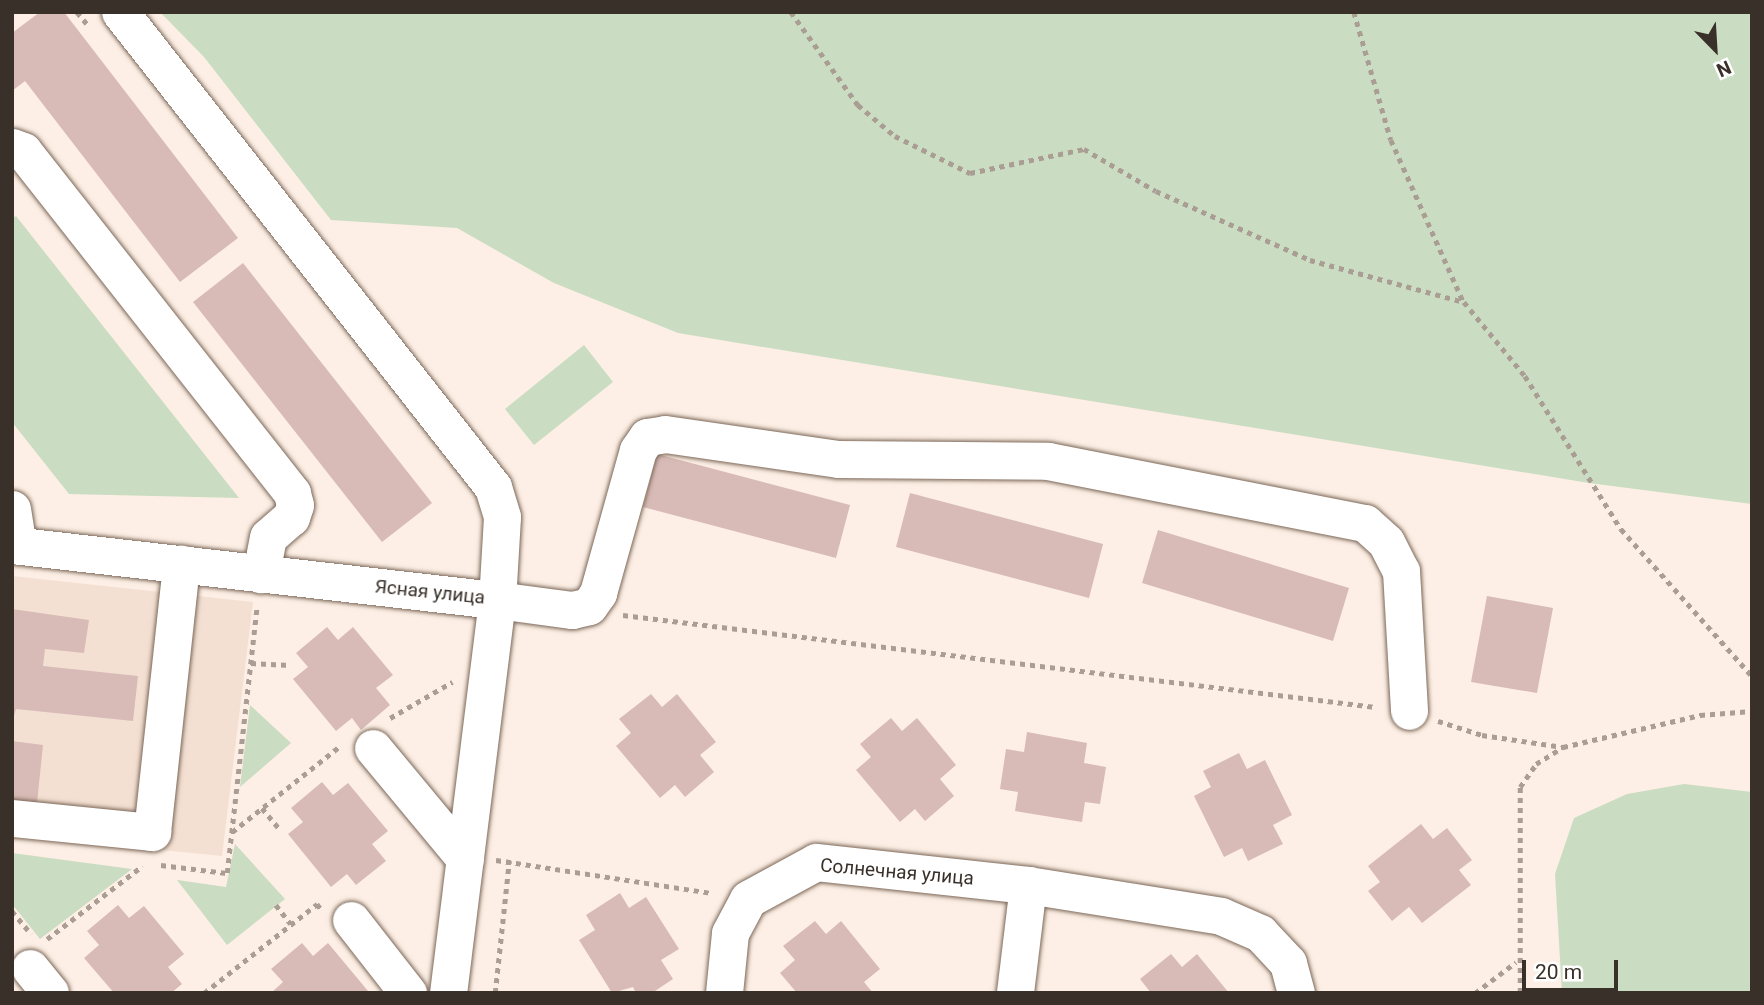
<!DOCTYPE html>
<meta charset="utf-8">
<style>
body{margin:0}
#map{position:relative;width:1764px;height:1005px;overflow:hidden;background:#fdefe5;font-family:Roboto,sans-serif}
div>[style]{position:absolute}
.education>*{inset:0;background:#f4e0d2}
.green>*{inset:0;background:#cadcc1}
.building>*{inset:0;background:#d8bbb6}
.path>*{height:4.5px;margin-top:-2.25px;transform-origin:0;background:repeating-linear-gradient(90deg,#a99d94 0 5px,transparent 0 10px)}
.roads{filter:drop-shadow(0 0 2px #7b6758) drop-shadow(0 0 2px #7b6758)}
.minor>*{height:37px;margin:-18.5px;padding:0 18.5px;transform-origin:18.5px;border-radius:18.5px;background:#fff}
span{translate:-50% -50%;white-space:nowrap;text-align:center;line-height:1.15;-webkit-text-stroke:5px #fff;paint-order:stroke}
.street-label{font-size:19px;color:#393029}
.frame{position:absolute;inset:0;border:14px solid #393029;pointer-events:none}
.north{position:absolute;left:1680px;top:14px;width:70px;height:70px;-webkit-text-stroke:5px #fff;paint-order:stroke;rotate:156deg;font-size:19px;font-weight:700;line-height:28px;text-align:center;color:#393029}
.north::after{content:'';display:block;margin:auto;width:24px;height:32px;background:#393029;clip-path:polygon(50% 0,100% 100%,50% 72%,0 100%)}
.scale{position:absolute;left:1522px;top:960px;width:96px;height:32px;box-sizing:border-box;border:4px solid #393029;border-top:0;padding-left:9px;font-size:21px;line-height:24px;white-space:nowrap;color:#393029;-webkit-text-stroke:5px #fff;paint-order:stroke}
</style>
<div id="map">
<div class="education">
<div style="clip-path:polygon(12px 576px,253px 602px,222px 856px,12px 835px)"></div>
</div>
<div class="green">
<div style="clip-path:polygon(160px 12px,1752px 12px,1752px 504px,1589px 483px,678px 333px,554px 283px,457px 228px,331px 220px,204px 57px)"></div>
<div style="clip-path:polygon(16px 216px,239px 498px,69px 494px,12px 422px,12px 219px)"></div>
<div style="clip-path:polygon(584px 345px,613px 382px,534px 445px,505px 409px)"></div>
<div style="clip-path:polygon(250px 705px,291px 743px,240px 787px)"></div>
<div style="clip-path:polygon(1684px 784px,1752px 792px,1752px 993px,1562px 993px,1555px 874px,1574px 818px,1627px 794px)"></div>
<div style="clip-path:polygon(235px 844px,285px 899px,227px 945px,177px 880px,226px 887px)"></div>
<div style="clip-path:polygon(12px 853px,132px 869px,40px 939px,12px 904px)"></div>
</div>
<div class="building">
<div style="clip-path:polygon(40px 12px,64px 12px,238px 238px,180px 282px,25px 81px,12px 91px,12px 33px)"></div>
<div style="clip-path:polygon(243px 263px,432px 503px,382px 542px,193px 302px)"></div>
<div style="clip-path:polygon(657px 454px,850px 505px,836px 558px,643px 507px)"></div>
<div style="clip-path:polygon(910px 493px,1103px 544px,1089px 598px,896px 547px)"></div>
<div style="clip-path:polygon(1158px 530px,1349px 588px,1333px 641px,1142px 583px)"></div>
<div style="clip-path:polygon(1487px 596px,1553px 608px,1537px 693px,1471px 682px)"></div>
<div style="clip-path:polygon(12px 609px,89px 620px,84px 653px,45px 649px,43px 666px,138px 676px,133px 721px,16px 709px,12px 723px)"></div>
<div style="clip-path:polygon(327px 627px,338px 640px,353px 627px,393px 675px,376px 688px,390px 705px,361px 730px,352px 718px,336px 731px,293px 679px,308px 667px,296px 653px)"></div>
<div style="clip-path:polygon(651px 694px,662px 707px,677px 694px,716px 742px,700px 755px,714px 772px,685px 797px,675px 785px,660px 798px,616px 746px,631px 733px,619px 719px)"></div>
<div style="clip-path:polygon(891px 718px,902px 731px,917px 718px,956px 765px,940px 779px,954px 796px,925px 821px,915px 809px,900px 822px,856px 770px,871px 757px,860px 744px)"></div>
<div style="clip-path:polygon(1027px 732px,1087px 743px,1084px 763px,1106px 767px,1100px 804px,1085px 802px,1082px 822px,1015px 811px,1018px 792px,1000px 789px,1006px 749px,1024px 752px)"></div>
<div style="clip-path:polygon(12px 741px,43px 745px,36px 813px,12px 811px)"></div>
<div style="clip-path:polygon(1239px 753px,1247px 769px,1265px 760px,1292px 815px,1273px 825px,1283px 844px,1248px 861px,1242px 848px,1224px 857px,1194px 796px,1211px 787px,1203px 771px)"></div>
<div style="clip-path:polygon(322px 782px,333px 795px,348px 783px,388px 831px,372px 844px,386px 861px,356px 885px,347px 874px,331px 887px,288px 834px,303px 822px,291px 808px)"></div>
<div style="clip-path:polygon(1421px 824px,1433px 839px,1447px 828px,1472px 860px,1459px 870px,1471px 885px,1422px 923px,1409px 907px,1392px 921px,1368px 891px,1380px 882px,1368px 866px)"></div>
<div style="clip-path:polygon(620px 893px,629px 908px,646px 897px,679px 949px,661px 960px,673px 979px,652px 993px,636px 993px,633px 987px,612px 993px,579px 940px,595px 930px,586px 915px)"></div>
<div style="clip-path:polygon(118px 905px,129px 918px,144px 906px,184px 954px,168px 967px,182px 984px,171px 993px,114px 993px,84px 958px,99px 945px,87px 931px)"></div>
<div style="clip-path:polygon(815px 921px,826px 934px,841px 921px,880px 969px,864px 982px,873px 993px,797px 993px,780px 973px,795px 960px,783px 946px)"></div>
<div style="clip-path:polygon(302px 943px,313px 956px,328px 943px,368px 991px,271px 993px,283px 982px,271px 969px)"></div>
<div style="clip-path:polygon(1171px 954px,1182px 967px,1197px 954px,1229px 993px,1151px 993px,1140px 979px)"></div>
</div>
<div class="path">
<div style="left:77px;top:12px;width:17px;rotate:50deg"></div>
<div style="left:791px;top:12px;width:115px;rotate:54.2deg"></div>
<div style="left:858px;top:105px;width:48px;rotate:40deg"></div>
<div style="left:895px;top:136px;width:84px;rotate:26.3deg"></div>
<div style="left:970px;top:173px;width:116px;rotate:-11.9deg"></div>
<div style="left:1084px;top:149px;width:83px;rotate:30.3deg"></div>
<div style="left:1156px;top:191px;width:169px;rotate:24.1deg"></div>
<div style="left:1310px;top:260px;width:160px;rotate:15.3deg"></div>
<div style="left:1464px;top:302px;width:96px;rotate:50.5deg"></div>
<div style="left:1525px;top:376px;width:181px;rotate:57.9deg"></div>
<div style="left:1621px;top:529px;width:197px;rotate:48.3deg"></div>
<div style="left:1354px;top:12px;width:133px;rotate:73.9deg"></div>
<div style="left:1391px;top:140px;width:176px;rotate:65.9deg"></div>
<div style="left:623px;top:615px;width:758px;rotate:6.97deg"></div>
<div style="left:251px;top:663px;width:39px;rotate:3deg"></div>
<div style="left:390px;top:718px;width:72px;rotate:-30.1deg"></div>
<div style="left:1438px;top:721px;width:46px;rotate:17.7deg"></div>
<div style="left:1482px;top:735px;width:82px;rotate:8.4deg"></div>
<div style="left:262px;top:808px;width:26px;rotate:50deg"></div>
<div style="left:232px;top:832px;width:138px;rotate:-38.5deg"></div>
<div style="left:496px;top:860px;width:219px;rotate:8.7deg"></div>
<div style="left:161px;top:865px;width:66px;rotate:6.9deg"></div>
<div style="left:227px;top:873px;width:269px;rotate:-83.6deg"></div>
<div style="left:276px;top:905px;width:24px;rotate:52deg"></div>
<div style="left:12px;top:911px;width:30px;rotate:50deg"></div>
<div style="left:47px;top:939px;width:120px;rotate:-37.5deg"></div>
<div style="left:204px;top:993px;width:144px;rotate:-38.2deg"></div>
<div style="left:317px;top:904px;width:6px;rotate:51deg"></div>
<div style="left:495px;top:993px;width:133px;rotate:-83.9deg"></div>
<div style="left:1475px;top:993px;width:51px;rotate:-37.1deg"></div>
<div style="left:1520px;top:993px;width:206px;rotate:-90deg"></div>
<div style="left:1520px;top:787px;width:28px;rotate:-55deg"></div>
<div style="left:1536px;top:764px;width:32px;rotate:-32deg"></div>
<div style="left:1563px;top:747px;width:141px;rotate:-13.1deg"></div>
<div style="left:1700px;top:715px;width:52px;rotate:-4.4deg"></div>
</div>
<div class="roads">
<div class="minor">
<div style="left:120px;top:12px;width:604px;rotate:51.86deg"></div>
<div style="left:493px;top:487px;width:31px;rotate:73deg"></div>
<div style="left:502px;top:517px;width:83px;rotate:93.4deg"></div>
<div style="left:497px;top:600px;width:76px;rotate:7.6deg"></div>
<div style="left:572px;top:610px;width:17px;rotate:-13deg"></div>
<div style="left:589px;top:606px;width:16px;rotate:-55deg"></div>
<div style="left:598px;top:593px;width:148px;rotate:-74.4deg"></div>
<div style="left:638px;top:450px;width:16px;rotate:-55deg"></div>
<div style="left:647px;top:437px;width:18px;rotate:-9deg"></div>
<div style="left:665px;top:434px;width:175px;rotate:8.2deg"></div>
<div style="left:838px;top:459px;width:210px;rotate:0.5deg"></div>
<div style="left:1048px;top:461px;width:323px;rotate:11.1deg"></div>
<div style="left:1365px;top:523px;width:28px;rotate:42deg"></div>
<div style="left:1386px;top:542px;width:33px;rotate:63deg"></div>
<div style="left:1401px;top:571px;width:140px;rotate:86.7deg"></div>
<div style="left:12px;top:147px;width:12px;rotate:20deg"></div>
<div style="left:23px;top:151px;width:435px;rotate:51.8deg"></div>
<div style="left:292px;top:493px;width:12px;rotate:76deg"></div>
<div style="left:295px;top:505px;width:13px;rotate:108deg"></div>
<div style="left:291px;top:517px;width:30px;rotate:139deg"></div>
<div style="left:268px;top:537px;width:38px;rotate:101deg"></div>
<div style="left:12px;top:509px;width:37px;rotate:81deg"></div>
<div style="left:12px;top:545px;width:488px;rotate:6.5deg"></div>
<div style="left:497px;top:600px;width:396px;rotate:97.1deg"></div>
<div style="left:373px;top:748px;width:144px;rotate:50.3deg"></div>
<div style="left:12px;top:818px;width:141px;rotate:5.7deg"></div>
<div style="left:152px;top:832px;width:270px;rotate:-83.8deg"></div>
<div style="left:1028px;top:885px;width:195px;rotate:9.1deg"></div>
<div style="left:1221px;top:916px;width:43px;rotate:23.6deg"></div>
<div style="left:1260px;top:933px;width:41px;rotate:47deg"></div>
<div style="left:1288px;top:963px;width:31px;rotate:75deg"></div>
<div style="left:351px;top:920px;width:93px;rotate:52deg"></div>
<div style="left:30px;top:968px;width:32px;rotate:51deg"></div>
<div style="left:724px;top:993px;width:60px;rotate:-84.3deg"></div>
<div style="left:730px;top:933px;width:38px;rotate:-62deg"></div>
<div style="left:748px;top:899px;width:77px;rotate:-28.6deg"></div>
<div style="left:816px;top:862px;width:213px;rotate:6.2deg"></div>
<div style="left:1028px;top:885px;width:109px;rotate:96.9deg"></div>
</div>
</div>
<div class="street-label">
<span style="left:430px;top:592px;rotate:6deg">Ясная улица</span>
<span style="left:897px;top:872px;rotate:5deg">Солнечная улица</span>
</div>
<div class="frame"></div>
<div class="north">N</div>
<div class="scale">20 m</div>
</div>
